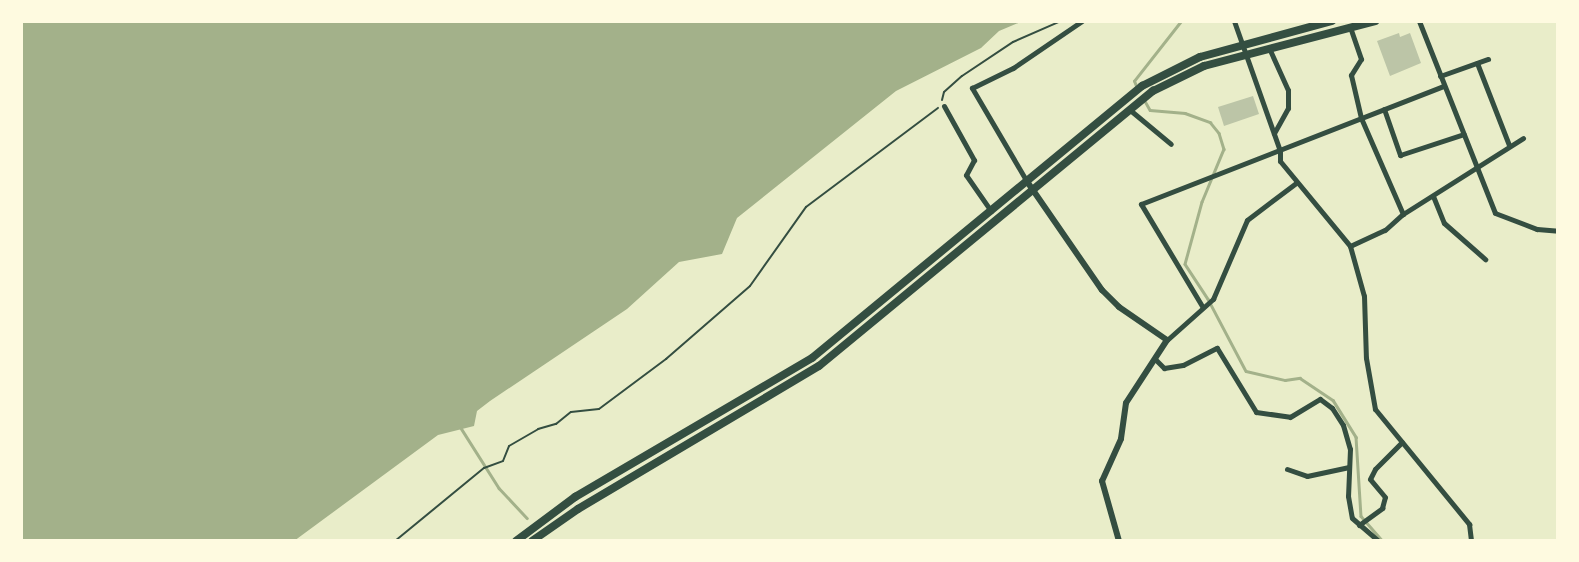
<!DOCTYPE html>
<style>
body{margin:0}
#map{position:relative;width:1579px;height:562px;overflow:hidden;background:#e9edc9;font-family:"Public Sans",sans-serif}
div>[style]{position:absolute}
.water>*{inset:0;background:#a3b18a}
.stream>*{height:2.5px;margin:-1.25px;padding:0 1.25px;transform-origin:1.25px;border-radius:1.25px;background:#a3b18a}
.building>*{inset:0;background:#bcc5a7}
.path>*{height:2px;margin:-1px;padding:0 1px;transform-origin:1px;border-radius:1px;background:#344e41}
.minor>*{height:5px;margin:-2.5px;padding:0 2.5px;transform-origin:2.5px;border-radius:2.5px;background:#344e41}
.tertiary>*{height:6px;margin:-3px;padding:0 3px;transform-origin:3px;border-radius:3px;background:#344e41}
.primary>*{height:8px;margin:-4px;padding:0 4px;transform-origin:4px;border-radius:4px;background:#344e41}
span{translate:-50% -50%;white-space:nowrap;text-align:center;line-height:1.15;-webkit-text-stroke:7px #fefae0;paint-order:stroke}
.frame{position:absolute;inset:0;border:23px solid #fefae0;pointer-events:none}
</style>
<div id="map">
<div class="water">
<div style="clip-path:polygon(21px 21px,1023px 21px,999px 31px,981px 48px,896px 91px,737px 218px,722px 254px,679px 262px,627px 309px,490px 401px,477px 411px,474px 426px,438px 435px,294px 541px,21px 541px)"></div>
</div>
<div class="stream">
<div style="left:1136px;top:86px;width:5px;rotate:-112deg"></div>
<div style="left:1134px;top:81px;width:76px;rotate:-51.9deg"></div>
<div style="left:1145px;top:101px;width:10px;rotate:61deg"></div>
<div style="left:1150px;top:110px;width:35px;rotate:5deg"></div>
<div style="left:1185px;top:113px;width:27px;rotate:20deg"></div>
<div style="left:1210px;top:122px;width:14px;rotate:51deg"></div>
<div style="left:1219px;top:133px;width:17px;rotate:73deg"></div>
<div style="left:1224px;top:149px;width:57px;rotate:112.5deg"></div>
<div style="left:1202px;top:202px;width:64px;rotate:105.3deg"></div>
<div style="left:1185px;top:264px;width:42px;rotate:56.7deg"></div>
<div style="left:1208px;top:299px;width:81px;rotate:62.2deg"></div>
<div style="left:1246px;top:371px;width:40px;rotate:13deg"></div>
<div style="left:1285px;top:380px;width:15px;rotate:-8deg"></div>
<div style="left:1300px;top:378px;width:40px;rotate:34deg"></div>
<div style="left:1333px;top:400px;width:44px;rotate:58.1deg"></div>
<div style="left:1356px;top:437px;width:79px;rotate:86.4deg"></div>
<div style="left:1361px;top:516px;width:33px;rotate:49deg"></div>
<div style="left:461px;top:428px;width:71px;rotate:57.7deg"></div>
<div style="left:499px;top:488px;width:41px;rotate:47deg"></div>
</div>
<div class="building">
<div style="clip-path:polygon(1399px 33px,1400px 37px,1410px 33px,1421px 63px,1390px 76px,1377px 41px)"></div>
<div style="clip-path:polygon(1253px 96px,1259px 114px,1224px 126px,1218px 107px)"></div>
</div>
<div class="path">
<div style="left:942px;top:100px;width:8px;rotate:-76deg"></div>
<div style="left:944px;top:92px;width:24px;rotate:-42deg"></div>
<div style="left:962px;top:76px;width:61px;rotate:-33.7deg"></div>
<div style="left:1013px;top:42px;width:52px;rotate:-23.6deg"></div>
<div style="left:395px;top:541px;width:115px;rotate:-39.4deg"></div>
<div style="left:484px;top:468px;width:20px;rotate:-20deg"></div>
<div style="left:503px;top:461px;width:16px;rotate:-68deg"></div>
<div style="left:509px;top:446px;width:34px;rotate:-30deg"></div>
<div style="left:538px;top:429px;width:19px;rotate:-16deg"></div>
<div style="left:556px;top:424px;width:19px;rotate:-39deg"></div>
<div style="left:571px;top:412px;width:28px;rotate:-6deg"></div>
<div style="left:599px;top:409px;width:84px;rotate:-36.7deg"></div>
<div style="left:666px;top:359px;width:111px;rotate:-41deg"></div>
<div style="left:750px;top:286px;width:97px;rotate:-54.7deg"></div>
<div style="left:806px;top:207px;width:165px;rotate:-36.9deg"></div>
</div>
<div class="minor">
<div style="left:1234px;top:21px;width:138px;rotate:70.5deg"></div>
<div style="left:1280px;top:151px;width:10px;rotate:90deg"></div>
<div style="left:1280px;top:161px;width:110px;rotate:50.5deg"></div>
<div style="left:1350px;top:246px;width:52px;rotate:74.4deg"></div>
<div style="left:1364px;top:296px;width:62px;rotate:88.2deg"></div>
<div style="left:1366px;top:358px;width:52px;rotate:80deg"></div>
<div style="left:1375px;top:409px;width:149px;rotate:50.7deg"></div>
<div style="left:1469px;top:524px;width:17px;rotate:83deg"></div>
<div style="left:1419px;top:21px;width:206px;rotate:68.4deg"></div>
<div style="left:1495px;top:213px;width:45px;rotate:20.9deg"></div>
<div style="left:1537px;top:229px;width:21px;rotate:5deg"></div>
<div style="left:1350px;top:27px;width:34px;rotate:71deg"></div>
<div style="left:1361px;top:59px;width:19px;rotate:122deg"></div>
<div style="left:1351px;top:75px;width:44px;rotate:76.9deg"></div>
<div style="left:1361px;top:118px;width:105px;rotate:66.4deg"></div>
<div style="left:1269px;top:48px;width:46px;rotate:65.7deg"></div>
<div style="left:1288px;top:90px;width:18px;rotate:90deg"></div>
<div style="left:1288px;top:108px;width:29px;rotate:119deg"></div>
<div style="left:1477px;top:63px;width:88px;rotate:68.7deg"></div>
<div style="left:1440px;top:76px;width:51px;rotate:-19.5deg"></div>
<div style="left:944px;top:106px;width:62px;rotate:60.9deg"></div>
<div style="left:974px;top:160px;width:17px;rotate:118deg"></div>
<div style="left:966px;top:175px;width:44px;rotate:55.2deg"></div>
<div style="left:1384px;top:109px;width:49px;rotate:70.8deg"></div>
<div style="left:1400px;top:155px;width:67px;rotate:-18.2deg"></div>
<div style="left:1130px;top:110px;width:53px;rotate:39.7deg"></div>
<div style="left:1026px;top:180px;width:107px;rotate:-120.4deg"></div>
<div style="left:972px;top:88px;width:46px;rotate:-26deg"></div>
<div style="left:1013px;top:68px;width:83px;rotate:-34.3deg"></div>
<div style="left:1433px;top:196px;width:29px;rotate:68deg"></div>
<div style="left:1444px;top:223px;width:55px;rotate:41.3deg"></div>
<div style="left:1350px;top:246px;width:38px;rotate:-25deg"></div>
<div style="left:1385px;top:230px;width:24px;rotate:-42deg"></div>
<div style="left:1403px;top:214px;width:142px;rotate:-32.3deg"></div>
<div style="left:1202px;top:306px;width:119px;rotate:-120.9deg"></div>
<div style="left:1141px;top:204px;width:325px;rotate:-21.3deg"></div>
<div style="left:1167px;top:340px;width:62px;rotate:-41.7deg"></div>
<div style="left:1213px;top:299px;width:86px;rotate:-66.7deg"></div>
<div style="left:1247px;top:220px;width:61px;rotate:-37.1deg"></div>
<div style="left:1155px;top:359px;width:13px;rotate:45deg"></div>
<div style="left:1164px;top:368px;width:19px;rotate:-9deg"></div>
<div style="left:1183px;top:365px;width:38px;rotate:-27deg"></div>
<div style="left:1217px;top:348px;width:75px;rotate:58.6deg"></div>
<div style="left:1256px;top:412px;width:34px;rotate:8deg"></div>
<div style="left:1290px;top:417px;width:35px;rotate:-31deg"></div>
<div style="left:1320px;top:399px;width:15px;rotate:37deg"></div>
<div style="left:1332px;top:408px;width:20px;rotate:57deg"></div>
<div style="left:1343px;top:425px;width:25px;rotate:74deg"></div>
<div style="left:1350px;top:449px;width:47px;rotate:92.4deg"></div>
<div style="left:1348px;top:496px;width:22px;rotate:80deg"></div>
<div style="left:1352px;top:518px;width:35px;rotate:41deg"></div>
<div style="left:1287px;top:469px;width:21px;rotate:19deg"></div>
<div style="left:1307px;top:476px;width:43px;rotate:-12.1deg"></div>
<div style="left:1359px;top:525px;width:29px;rotate:-36deg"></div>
<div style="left:1382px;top:508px;width:11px;rotate:-75deg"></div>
<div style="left:1385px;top:497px;width:23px;rotate:-130deg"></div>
<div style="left:1370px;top:479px;width:11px;rotate:-63deg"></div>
<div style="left:1375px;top:469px;width:38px;rotate:-45deg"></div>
</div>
<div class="tertiary">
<div style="left:1026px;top:180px;width:134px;rotate:55.4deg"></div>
<div style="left:1102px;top:290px;width:24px;rotate:45deg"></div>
<div style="left:1119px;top:307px;width:58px;rotate:34.5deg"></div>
<div style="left:1167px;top:340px;width:75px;rotate:123.1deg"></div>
<div style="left:1126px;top:403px;width:36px;rotate:98deg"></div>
<div style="left:1121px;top:439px;width:46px;rotate:114.3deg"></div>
<div style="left:1102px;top:481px;width:62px;rotate:74.2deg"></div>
</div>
<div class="primary">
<div style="left:516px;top:541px;width:74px;rotate:-36.7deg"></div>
<div style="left:575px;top:497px;width:275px;rotate:-30.4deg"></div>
<div style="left:812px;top:358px;width:428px;rotate:-39.5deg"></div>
<div style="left:1142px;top:86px;width:65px;rotate:-26.6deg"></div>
<div style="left:1200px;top:57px;width:137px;rotate:-15.3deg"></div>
<div style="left:532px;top:541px;width:56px;rotate:-34.8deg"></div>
<div style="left:578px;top:509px;width:280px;rotate:-30.7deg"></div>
<div style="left:819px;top:366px;width:433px;rotate:-39.5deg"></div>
<div style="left:1153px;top:91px;width:57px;rotate:-26.1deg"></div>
<div style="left:1204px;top:66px;width:177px;rotate:-14.7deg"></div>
</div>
<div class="frame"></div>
</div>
